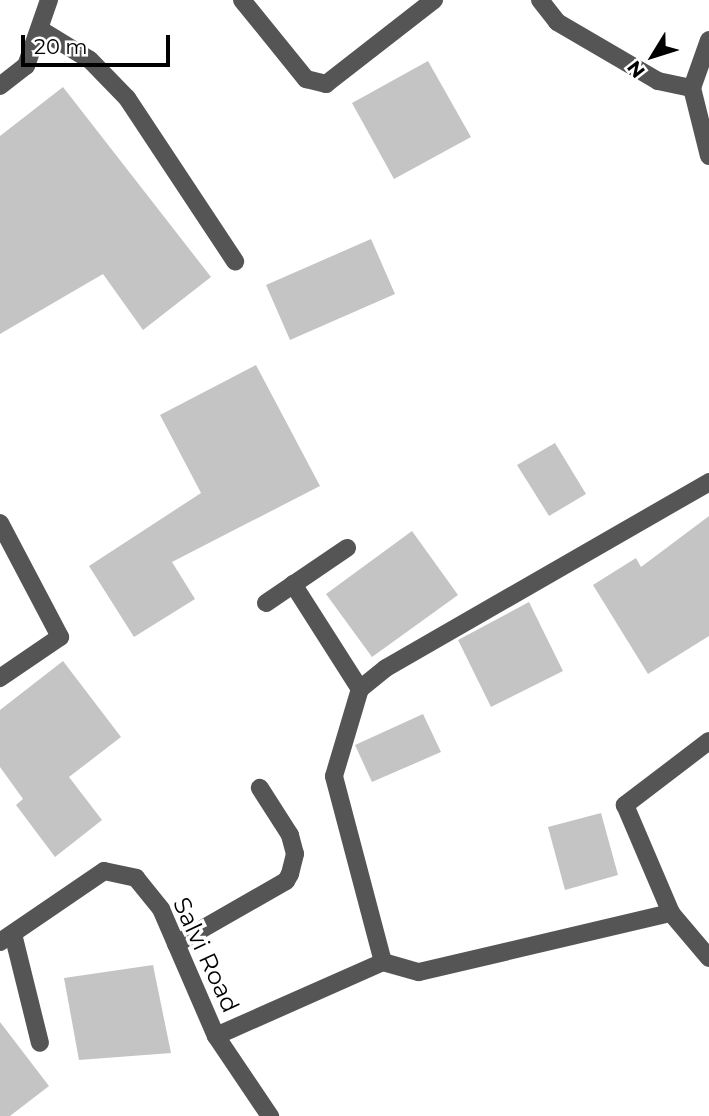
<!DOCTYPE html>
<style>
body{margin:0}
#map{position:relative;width:709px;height:1116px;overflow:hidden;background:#fff;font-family:Montserrat,sans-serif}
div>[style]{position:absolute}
.building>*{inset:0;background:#c4c4c4}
.minor>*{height:18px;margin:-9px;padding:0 9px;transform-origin:9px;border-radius:9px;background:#555}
span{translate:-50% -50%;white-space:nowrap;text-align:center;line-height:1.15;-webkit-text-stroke:7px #fff;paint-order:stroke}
.street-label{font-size:24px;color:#000}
.north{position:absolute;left:618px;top:21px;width:70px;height:70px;-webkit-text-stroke:5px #fff;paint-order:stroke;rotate:232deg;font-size:19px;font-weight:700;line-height:28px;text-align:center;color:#000}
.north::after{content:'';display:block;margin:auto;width:24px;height:32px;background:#000;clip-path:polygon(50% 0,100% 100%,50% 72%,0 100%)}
.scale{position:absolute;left:21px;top:35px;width:149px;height:32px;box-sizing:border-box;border:4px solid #000;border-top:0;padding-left:9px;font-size:21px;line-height:24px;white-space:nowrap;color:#000;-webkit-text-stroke:5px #fff;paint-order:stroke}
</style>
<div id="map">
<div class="building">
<div style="clip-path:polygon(428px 61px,471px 137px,394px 179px,352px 103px)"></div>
<div style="clip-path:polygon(63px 87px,211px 277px,143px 330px,103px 274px,0 334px,0 136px)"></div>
<div style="clip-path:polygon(371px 239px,395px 294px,290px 340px,266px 285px)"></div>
<div style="clip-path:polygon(256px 365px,320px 486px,172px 562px,195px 599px,134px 637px,89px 566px,201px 493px,160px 415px)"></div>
<div style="clip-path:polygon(555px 443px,586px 494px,549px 516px,517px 465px)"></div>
<div style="clip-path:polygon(709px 516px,709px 636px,648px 674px,593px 585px,636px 558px,641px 567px)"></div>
<div style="clip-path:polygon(412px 531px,458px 595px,372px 657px,326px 594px)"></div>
<div style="clip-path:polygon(529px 602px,563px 671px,491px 707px,458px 640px)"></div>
<div style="clip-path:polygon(63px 661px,121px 737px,69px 777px,102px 820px,55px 857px,16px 805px,23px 799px,0 767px,0 710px)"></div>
<div style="clip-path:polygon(423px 714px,441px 752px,372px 782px,355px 745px)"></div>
<div style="clip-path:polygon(601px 813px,618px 875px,565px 890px,548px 827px)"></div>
<div style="clip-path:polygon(153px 965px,171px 1053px,79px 1060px,64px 978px)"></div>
<div style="clip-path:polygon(0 1022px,49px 1086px,10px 1116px,0 1116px)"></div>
</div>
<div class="minor">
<div style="left:242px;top:0;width:102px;rotate:51deg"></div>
<div style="left:306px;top:79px;width:21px;rotate:14deg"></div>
<div style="left:326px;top:84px;width:137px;rotate:-37.9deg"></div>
<div style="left:540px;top:0;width:28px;rotate:52deg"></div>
<div style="left:557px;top:22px;width:117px;rotate:30.3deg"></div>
<div style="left:658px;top:81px;width:35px;rotate:12deg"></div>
<div style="left:41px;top:30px;width:57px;rotate:31.5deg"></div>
<div style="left:90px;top:60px;width:53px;rotate:45.8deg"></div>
<div style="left:127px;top:98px;width:196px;rotate:56.5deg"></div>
<div style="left:709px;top:40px;width:51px;rotate:109.5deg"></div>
<div style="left:692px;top:88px;width:70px;rotate:76deg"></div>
<div style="left:0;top:86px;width:33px;rotate:-38deg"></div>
<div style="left:26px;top:66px;width:70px;rotate:-70.8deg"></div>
<div style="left:0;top:523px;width:129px;rotate:62.2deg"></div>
<div style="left:60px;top:637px;width:73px;rotate:145.7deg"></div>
<div style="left:293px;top:584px;width:125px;rotate:57.5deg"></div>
<div style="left:266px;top:603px;width:98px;rotate:-34.2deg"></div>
<div style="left:709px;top:741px;width:106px;rotate:142.7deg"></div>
<div style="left:625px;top:805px;width:117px;rotate:66.9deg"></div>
<div style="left:671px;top:913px;width:59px;rotate:49.8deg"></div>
<div style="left:13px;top:934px;width:112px;rotate:76.1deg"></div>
<div style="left:0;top:942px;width:126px;rotate:-34.3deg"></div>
<div style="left:104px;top:871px;width:33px;rotate:12deg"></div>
<div style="left:136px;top:878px;width:40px;rotate:51deg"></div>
<div style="left:161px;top:909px;width:138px;rotate:66.6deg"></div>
<div style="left:216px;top:1036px;width:97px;rotate:56deg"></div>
<div style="left:176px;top:944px;width:127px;rotate:-29.8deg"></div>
<div style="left:286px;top:881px;width:8px;rotate:-60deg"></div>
<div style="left:290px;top:874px;width:21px;rotate:-76deg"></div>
<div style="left:295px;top:854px;width:20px;rotate:-105deg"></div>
<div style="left:290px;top:835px;width:56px;rotate:-122.6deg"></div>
<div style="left:383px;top:962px;width:192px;rotate:-104.8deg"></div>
<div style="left:334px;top:776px;width:91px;rotate:-73.4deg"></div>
<div style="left:360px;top:689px;width:33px;rotate:-39deg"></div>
<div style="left:386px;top:668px;width:373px;rotate:-29.9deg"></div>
<div style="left:216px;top:1036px;width:183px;rotate:-23.9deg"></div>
<div style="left:383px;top:962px;width:37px;rotate:16deg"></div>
<div style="left:419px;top:972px;width:259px;rotate:-13.2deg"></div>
</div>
<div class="street-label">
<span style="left:206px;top:955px;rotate:65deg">Salvi Road</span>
</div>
<div class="north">N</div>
<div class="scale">20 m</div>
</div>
